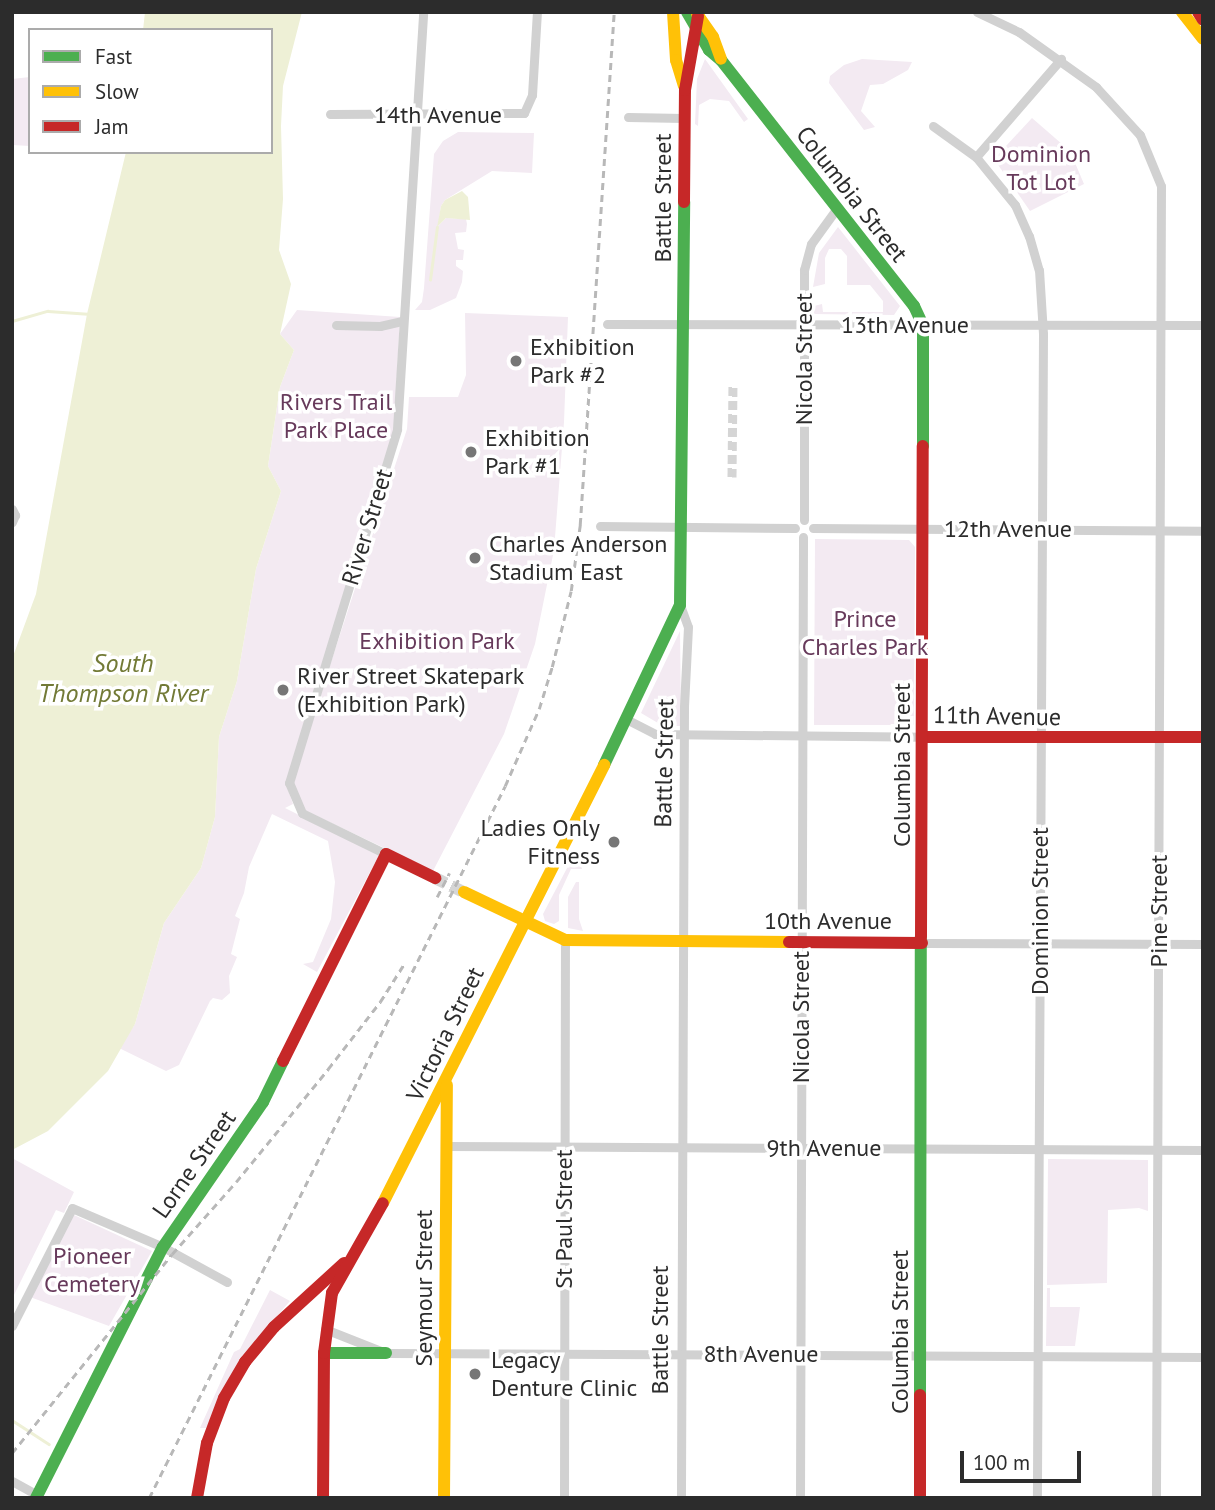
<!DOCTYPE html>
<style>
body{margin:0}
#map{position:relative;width:1215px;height:1510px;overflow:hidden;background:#fff;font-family:"PT Sans",sans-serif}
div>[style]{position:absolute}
.green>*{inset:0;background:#f3eaf2}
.water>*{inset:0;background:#eef0d6}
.stream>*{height:2.5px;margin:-1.25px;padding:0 1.25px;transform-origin:1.25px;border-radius:1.25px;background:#eef0d6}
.street-tunnel>*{height:9px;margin-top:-4.5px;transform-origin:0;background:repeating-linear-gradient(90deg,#d5d5d5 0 9px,transparent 0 13.5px)}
.secondary-tunnel>*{height:12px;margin-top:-6px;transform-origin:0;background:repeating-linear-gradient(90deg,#d5d5d5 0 12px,transparent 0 18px)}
.street>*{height:9px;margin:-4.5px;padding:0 4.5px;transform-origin:4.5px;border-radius:4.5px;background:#d1d1d1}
.fast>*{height:12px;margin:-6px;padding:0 6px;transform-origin:6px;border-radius:6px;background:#4caf50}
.slow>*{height:12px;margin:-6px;padding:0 6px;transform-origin:6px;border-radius:6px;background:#ffc107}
.jam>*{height:12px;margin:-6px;padding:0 6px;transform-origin:6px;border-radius:6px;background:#c62828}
.rail>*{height:2.5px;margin-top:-1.25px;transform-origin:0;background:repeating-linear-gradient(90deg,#b8b8b8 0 7px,transparent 0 12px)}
.dots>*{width:19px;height:19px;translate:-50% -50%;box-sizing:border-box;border:4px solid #fff;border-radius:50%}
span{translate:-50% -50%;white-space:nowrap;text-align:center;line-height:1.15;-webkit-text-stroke:7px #fff;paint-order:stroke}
.street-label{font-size:24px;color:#2c2c2c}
.park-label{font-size:24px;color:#673a5b}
.poi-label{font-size:24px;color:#2c2c2c}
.left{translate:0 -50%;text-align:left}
.right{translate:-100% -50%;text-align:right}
.water-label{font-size:26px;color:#727a36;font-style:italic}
.frame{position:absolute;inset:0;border:14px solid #2c2c2c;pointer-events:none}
.legend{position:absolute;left:28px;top:28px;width:245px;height:126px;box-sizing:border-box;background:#fff;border:2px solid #ababab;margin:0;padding:9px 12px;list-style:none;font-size:21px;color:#2c2c2c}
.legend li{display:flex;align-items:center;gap:14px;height:35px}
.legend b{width:35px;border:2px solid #ababab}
.scale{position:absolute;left:960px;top:1451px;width:121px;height:32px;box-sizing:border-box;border:4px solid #2c2c2c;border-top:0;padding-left:9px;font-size:21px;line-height:24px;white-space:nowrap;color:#2c2c2c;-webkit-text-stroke:5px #fff;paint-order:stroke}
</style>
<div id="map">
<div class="green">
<div style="clip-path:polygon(705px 59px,748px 119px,744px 122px,729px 101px,710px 99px,699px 105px,698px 126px,695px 124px,697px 79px)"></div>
<div style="clip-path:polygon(862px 59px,912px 62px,908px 70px,883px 84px,870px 85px,861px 111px,875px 127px,864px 130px,829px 83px,830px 76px,844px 65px)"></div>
<div style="clip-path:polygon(30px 77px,30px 146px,12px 145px,12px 79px)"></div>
<div style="clip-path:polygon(1032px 118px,1070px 151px,1084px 184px,1030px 211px,994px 159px)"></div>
<div style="clip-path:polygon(458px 132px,534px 133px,532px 173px,492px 171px,445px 200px,441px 206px,438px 226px,446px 218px,466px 219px,467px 224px,466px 232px,455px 233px,458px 249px,464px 250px,463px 260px,456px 260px,456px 266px,463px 271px,462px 282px,456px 298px,430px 310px,415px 310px,422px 302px,424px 288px,434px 154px,443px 141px)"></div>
<div style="clip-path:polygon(838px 227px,900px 306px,894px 315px,811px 314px,814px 306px,822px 304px,823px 312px,883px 312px,883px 301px,870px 285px,847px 285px,847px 256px,841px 249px,829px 249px,825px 258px,825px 284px,813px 287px,819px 253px)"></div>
<div style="clip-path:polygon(297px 310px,400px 317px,394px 429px,286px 784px,293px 804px,285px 808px,379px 855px,317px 972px,303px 964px,313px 962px,331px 919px,335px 882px,328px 841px,272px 814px,249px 867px,244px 893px,235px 916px,240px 919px,231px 954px,237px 957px,229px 976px,230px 993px,222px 1000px,213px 998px,210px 1001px,179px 1065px,166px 1071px,119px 1048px,135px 1024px,164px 923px,201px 868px,215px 817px,219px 737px,237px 681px,256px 569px,281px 491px,268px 466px,280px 387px,294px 350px,280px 334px)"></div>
<div style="clip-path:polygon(465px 313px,568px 317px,564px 422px,554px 550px,535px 644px,504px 734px,433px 871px,304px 810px,292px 782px,407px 429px,409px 397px,458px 397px,466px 375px)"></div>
<div style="clip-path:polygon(815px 539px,909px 540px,915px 547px,914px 725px,814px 725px)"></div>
<div style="clip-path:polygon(680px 631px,681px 726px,663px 726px,641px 713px)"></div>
<div style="clip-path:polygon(577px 849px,582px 869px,571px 869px,559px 895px,559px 921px,554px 924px,545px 921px,543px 914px)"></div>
<div style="clip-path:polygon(576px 882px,579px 882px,579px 919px,583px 931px,568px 928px,568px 897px)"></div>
<div style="clip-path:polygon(12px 1158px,74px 1192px,64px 1213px,56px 1210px,12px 1299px)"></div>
<div style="clip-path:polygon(1048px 1159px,1148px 1160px,1148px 1211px,1139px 1208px,1108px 1210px,1107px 1283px,1047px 1285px)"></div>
<div style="clip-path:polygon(74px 1215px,152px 1251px,109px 1326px,30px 1297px)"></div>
<div style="clip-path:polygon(1047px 1288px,1050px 1288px,1050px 1307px,1080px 1307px,1075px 1346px,1046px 1346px)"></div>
<div style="clip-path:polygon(270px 1290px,290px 1301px,257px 1339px,206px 1428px,200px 1428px,234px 1352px,240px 1349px)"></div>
</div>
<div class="water">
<div style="clip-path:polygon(145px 12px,302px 12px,283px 86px,281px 126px,283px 199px,279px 250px,291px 284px,280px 334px,294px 350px,280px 387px,268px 466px,281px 491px,256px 569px,237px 681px,219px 737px,215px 817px,201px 868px,164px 923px,135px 1024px,108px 1071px,48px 1131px,12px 1150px,12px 659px,36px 594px,87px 314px,126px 152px,271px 152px,271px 30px,143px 30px)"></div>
<div style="clip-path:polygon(462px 191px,468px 197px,470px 220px,446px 218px,437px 227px,441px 206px,445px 200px)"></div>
</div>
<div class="stream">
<div style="left:430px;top:280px;width:53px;rotate:-82.5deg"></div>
<div style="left:12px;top:321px;width:37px;rotate:-16deg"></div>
<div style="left:48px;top:311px;width:39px;rotate:4deg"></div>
<div style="left:12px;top:1420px;width:44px;rotate:33deg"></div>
</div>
<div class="street-tunnel">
<div style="left:732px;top:477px;width:93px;rotate:-89.4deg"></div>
</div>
<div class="secondary-tunnel">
<div style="left:435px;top:878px;width:32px;rotate:26deg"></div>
</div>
<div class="street">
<div style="left:977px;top:12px;width:47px;rotate:25.5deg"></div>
<div style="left:1019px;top:32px;width:95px;rotate:35.5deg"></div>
<div style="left:1096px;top:87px;width:65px;rotate:47.5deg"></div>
<div style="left:1140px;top:135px;width:55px;rotate:67.6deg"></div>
<div style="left:1161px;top:186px;width:1312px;rotate:90.22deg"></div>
<div style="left:330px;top:114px;width:194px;rotate:-0.3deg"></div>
<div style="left:524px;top:113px;width:20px;rotate:-66deg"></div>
<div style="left:532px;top:95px;width:83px;rotate:-86.6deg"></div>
<div style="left:628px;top:117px;width:56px;rotate:1deg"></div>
<div style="left:933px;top:126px;width:53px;rotate:35.8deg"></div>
<div style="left:976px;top:157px;width:62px;rotate:50.9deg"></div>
<div style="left:1015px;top:205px;width:34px;rotate:66deg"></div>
<div style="left:1029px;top:236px;width:35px;rotate:74deg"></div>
<div style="left:1039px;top:270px;width:64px;rotate:86.4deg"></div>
<div style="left:1043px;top:334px;width:1164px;rotate:90.3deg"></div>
<div style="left:976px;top:157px;width:130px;rotate:-49.1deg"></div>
<div style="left:607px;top:324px;width:596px;rotate:0.1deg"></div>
<div style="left:336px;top:325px;width:44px;rotate:1.3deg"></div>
<div style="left:380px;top:326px;width:23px;rotate:-13deg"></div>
<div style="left:12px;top:509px;width:7px;rotate:63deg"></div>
<div style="left:15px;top:515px;width:8px;rotate:113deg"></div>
<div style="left:804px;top:520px;width:250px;rotate:-90deg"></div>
<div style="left:804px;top:270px;width:27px;rotate:-75deg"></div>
<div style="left:811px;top:244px;width:44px;rotate:-54.2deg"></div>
<div style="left:600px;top:526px;width:195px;rotate:0.6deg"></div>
<div style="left:813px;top:528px;width:390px;rotate:0.4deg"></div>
<div style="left:680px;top:605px;width:23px;rotate:70deg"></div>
<div style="left:688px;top:627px;width:80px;rotate:92.9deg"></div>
<div style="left:684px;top:707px;width:791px;rotate:90.22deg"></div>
<div style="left:626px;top:719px;width:33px;rotate:27deg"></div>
<div style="left:655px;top:734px;width:268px;rotate:0.6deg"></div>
<div style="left:386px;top:854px;width:93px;rotate:-154deg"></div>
<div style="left:302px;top:813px;width:33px;rotate:-113deg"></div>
<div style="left:289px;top:783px;width:370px;rotate:-73deg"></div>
<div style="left:397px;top:429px;width:418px;rotate:-86.4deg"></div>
<div style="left:922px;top:943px;width:281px;rotate:0.2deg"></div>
<div style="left:445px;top:1146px;width:758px;rotate:0.3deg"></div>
<div style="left:12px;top:1326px;width:132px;rotate:-63deg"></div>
<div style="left:72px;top:1208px;width:99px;rotate:23.2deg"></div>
<div style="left:163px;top:1247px;width:73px;rotate:28.7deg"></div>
<div style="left:325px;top:1329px;width:66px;rotate:21.5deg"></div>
<div style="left:386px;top:1353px;width:817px;rotate:0.28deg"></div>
<div style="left:12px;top:1481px;width:29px;rotate:29deg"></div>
<div style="left:564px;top:1498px;width:558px;rotate:-89.9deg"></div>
<div style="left:800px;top:1498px;width:961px;rotate:-89.82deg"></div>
</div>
<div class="fast">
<div style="left:687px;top:12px;width:44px;rotate:59.9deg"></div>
<div style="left:709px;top:50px;width:16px;rotate:40deg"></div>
<div style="left:721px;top:60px;width:313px;rotate:51.9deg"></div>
<div style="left:914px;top:306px;width:21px;rotate:65deg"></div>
<div style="left:923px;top:325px;width:121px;rotate:90deg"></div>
<div style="left:604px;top:765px;width:177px;rotate:-64.6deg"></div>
<div style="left:680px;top:605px;width:403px;rotate:-89.4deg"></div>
<div style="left:324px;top:1353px;width:62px"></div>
<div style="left:920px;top:1395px;width:458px;rotate:-89.9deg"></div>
<div style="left:36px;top:1498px;width:281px;rotate:-63.2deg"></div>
<div style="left:163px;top:1247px;width:176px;rotate:-55.4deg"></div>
<div style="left:263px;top:1102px;width:46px;rotate:-64deg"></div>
</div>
<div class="slow">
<div style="left:673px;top:12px;width:48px;rotate:86.4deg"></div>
<div style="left:676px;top:60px;width:27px;rotate:73deg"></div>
<div style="left:1182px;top:12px;width:34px;rotate:52deg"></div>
<div style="left:697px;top:14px;width:28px;rotate:55deg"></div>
<div style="left:713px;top:37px;width:23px;rotate:70deg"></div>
<div style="left:698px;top:16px;width:4px;rotate:-76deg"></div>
<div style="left:464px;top:892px;width:112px;rotate:25.4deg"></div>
<div style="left:565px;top:940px;width:224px;rotate:0.5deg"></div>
<div style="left:383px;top:1203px;width:491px;rotate:-63.2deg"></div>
<div style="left:444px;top:1498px;width:413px;rotate:-89.6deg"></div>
</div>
<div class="jam">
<div style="left:1198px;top:12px;width:9px;rotate:58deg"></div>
<div style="left:684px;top:202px;width:112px;rotate:-89.5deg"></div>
<div style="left:685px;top:90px;width:75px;rotate:-80deg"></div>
<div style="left:923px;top:737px;width:280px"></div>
<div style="left:921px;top:937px;width:491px;rotate:-89.8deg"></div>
<div style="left:789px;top:942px;width:133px;rotate:0.4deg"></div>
<div style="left:283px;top:1061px;width:231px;rotate:-63.5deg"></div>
<div style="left:386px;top:854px;width:55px;rotate:26.1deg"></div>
<div style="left:197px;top:1498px;width:56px;rotate:-79.7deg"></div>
<div style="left:207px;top:1443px;width:48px;rotate:-69.3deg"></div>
<div style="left:224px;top:1398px;width:42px;rotate:-59.7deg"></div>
<div style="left:245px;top:1362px;width:45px;rotate:-50.4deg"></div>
<div style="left:274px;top:1327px;width:95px;rotate:-42.4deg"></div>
<div style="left:323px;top:1498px;width:145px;rotate:-89.6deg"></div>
<div style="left:324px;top:1353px;width:61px;rotate:-82.4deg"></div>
<div style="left:332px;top:1293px;width:103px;rotate:-60.5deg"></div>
<div style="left:920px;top:1498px;width:103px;rotate:-90deg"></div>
</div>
<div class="rail">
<div style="left:437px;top:897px;width:27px;rotate:-63deg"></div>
<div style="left:12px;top:1453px;width:255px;rotate:-51.2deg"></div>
<div style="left:172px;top:1254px;width:96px;rotate:-48.4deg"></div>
<div style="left:236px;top:1182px;width:146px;rotate:-50.8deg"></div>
<div style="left:328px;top:1069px;width:85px;rotate:-52.2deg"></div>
<div style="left:380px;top:1002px;width:45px;rotate:-57.7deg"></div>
<div style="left:149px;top:1498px;width:796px;rotate:-63.43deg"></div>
<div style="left:505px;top:786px;width:84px;rotate:-66.2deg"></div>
<div style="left:539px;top:709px;width:44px;rotate:-72.8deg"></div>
<div style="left:552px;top:667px;width:78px;rotate:-76deg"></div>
<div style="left:571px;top:591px;width:67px;rotate:-82.2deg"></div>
<div style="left:580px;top:525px;width:514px;rotate:-86.21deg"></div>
</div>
<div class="dots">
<div style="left:516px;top:361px;background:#767676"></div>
<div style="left:471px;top:452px;background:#767676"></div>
<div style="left:475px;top:558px;background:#767676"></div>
<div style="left:283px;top:690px;background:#767676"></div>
<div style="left:614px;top:842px;background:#767676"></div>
<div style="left:475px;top:1374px;background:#767676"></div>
</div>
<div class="street-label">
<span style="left:438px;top:115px">14th Avenue</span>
<span style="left:852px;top:194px;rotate:52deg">Columbia Street</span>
<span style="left:663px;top:198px;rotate:-90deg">Battle Street</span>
<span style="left:905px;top:325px">13th Avenue</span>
<span style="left:804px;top:359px;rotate:-90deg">Nicola Street</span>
<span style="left:367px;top:527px;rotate:-73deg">River Street</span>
<span style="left:1008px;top:529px">12th Avenue</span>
<span style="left:997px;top:716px;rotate:1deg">11th Avenue</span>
<span style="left:664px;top:763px;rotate:-89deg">Battle Street</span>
<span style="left:902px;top:765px;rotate:-90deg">Columbia Street</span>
<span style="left:1040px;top:911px;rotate:-90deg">Dominion Street</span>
<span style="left:1159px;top:911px;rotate:-90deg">Pine Street</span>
<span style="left:828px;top:921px">10th Avenue</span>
<span style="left:801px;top:1017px;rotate:-90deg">Nicola Street</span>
<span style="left:445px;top:1034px;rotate:-64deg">Victoria Street</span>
<span style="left:824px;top:1148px">9th Avenue</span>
<span style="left:194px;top:1164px;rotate:-55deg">Lorne Street</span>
<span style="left:564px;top:1219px;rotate:-90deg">St Paul Street</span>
<span style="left:424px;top:1288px;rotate:-90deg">Seymour Street</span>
<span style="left:660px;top:1330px;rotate:-90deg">Battle Street</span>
<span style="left:900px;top:1332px;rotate:-90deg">Columbia Street</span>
<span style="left:761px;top:1354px">8th Avenue</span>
</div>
<div class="park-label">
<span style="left:1041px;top:168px">Dominion<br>Tot Lot</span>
<span style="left:336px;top:416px">Rivers Trail<br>Park Place</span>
<span style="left:865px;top:633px">Prince<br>Charles Park</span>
<span style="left:437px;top:641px">Exhibition Park</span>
<span style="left:92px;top:1270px">Pioneer<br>Cemetery</span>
</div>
<div class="poi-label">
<span class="left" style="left:530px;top:361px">Exhibition<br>Park #2</span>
<span class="left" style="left:485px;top:452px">Exhibition<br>Park #1</span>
<span class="left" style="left:489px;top:558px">Charles Anderson<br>Stadium East</span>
<span class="left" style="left:297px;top:690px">River Street Skatepark<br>(Exhibition Park)</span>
<span class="right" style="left:600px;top:842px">Ladies Only<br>Fitness</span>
<span class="left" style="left:491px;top:1374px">Legacy<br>Denture Clinic</span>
</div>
<div class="water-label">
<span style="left:123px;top:678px">South<br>Thompson River</span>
</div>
<div class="frame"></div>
<ul class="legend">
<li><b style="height:9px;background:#4caf50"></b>Fast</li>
<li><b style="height:9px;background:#ffc107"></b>Slow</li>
<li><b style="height:9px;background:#c62828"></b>Jam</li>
</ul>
<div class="scale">100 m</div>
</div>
